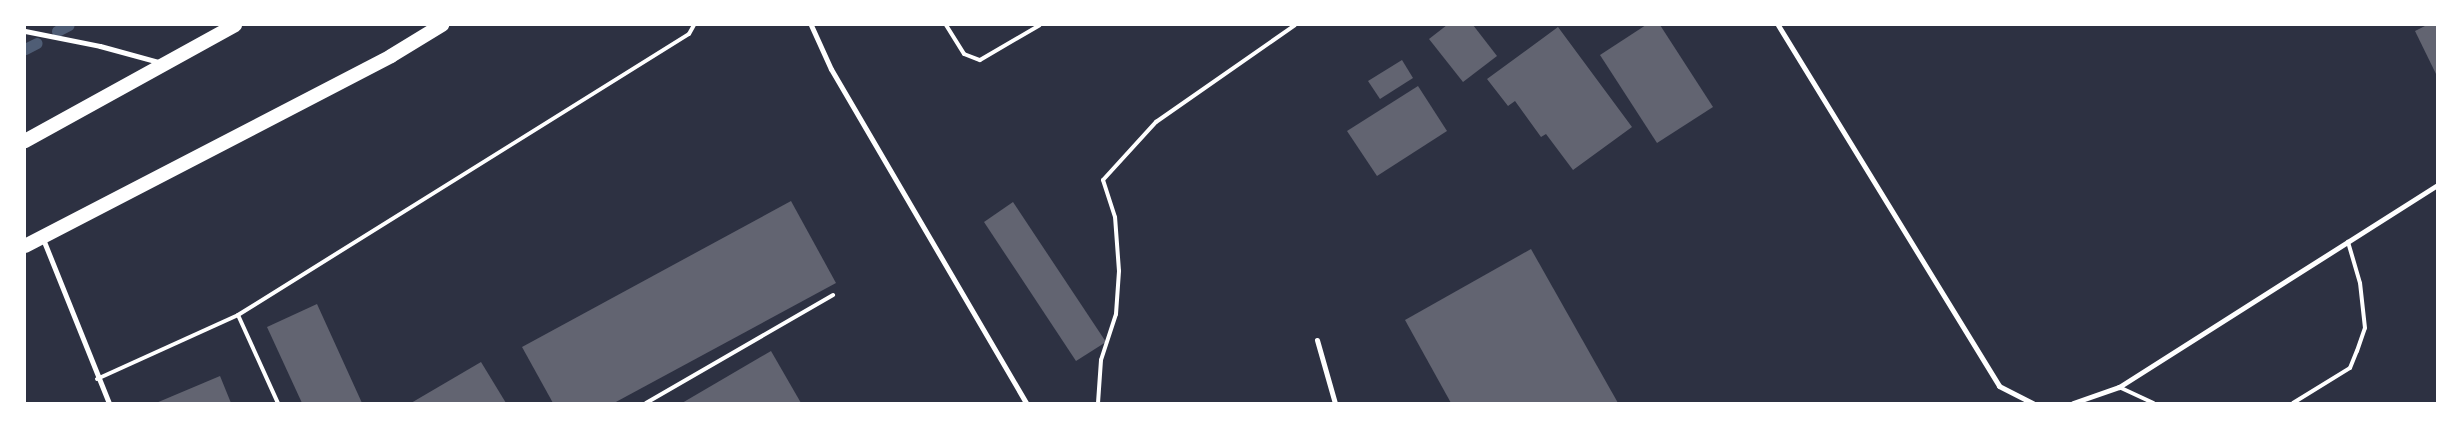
<!DOCTYPE html>
<style>
body{margin:0}
#map{position:relative;width:2462px;height:428px;overflow:hidden;background:#2d3142;font-family:Montserrat,sans-serif}
div>[style]{position:absolute}
.stream>*{height:11px;margin:-5.5px;padding:0 5.5px;transform-origin:5.5px;border-radius:5.5px;background:#4f5d75}
.building>*{inset:0;background:#626471}
.service>*{height:4px;margin:-2px;padding:0 2px;transform-origin:2px;border-radius:2px;background:#fff}
.minor>*{height:5px;margin:-2.5px;padding:0 2.5px;transform-origin:2.5px;border-radius:2.5px;background:#fff}
.trunk>*{height:14px;margin:-7px;padding:0 7px;transform-origin:7px;border-radius:7px;background:#fff}
span{translate:-50% -50%;white-space:nowrap;text-align:center;line-height:1.15;-webkit-text-stroke:4px #fff;paint-order:stroke}
.frame{position:absolute;inset:0;border:26px solid #fff;pointer-events:none}
</style>
<div id="map">
<div class="stream">
<div style="left:57px;top:31px;width:13px;rotate:-27deg"></div>
<div style="left:25px;top:49px;width:13px;rotate:-27deg"></div>
</div>
<div class="building">
<div style="clip-path:polygon(1447px 25px,1473px 25px,1497px 56px,1463px 82px,1429px 39px)"></div>
<div style="clip-path:polygon(1646px 25px,1660px 25px,1713px 107px,1657px 143px,1600px 55px)"></div>
<div style="clip-path:polygon(2427px 25px,2437px 25px,2437px 76px,2415px 31px)"></div>
<div style="clip-path:polygon(1558px 27px,1632px 127px,1573px 170px,1546px 134px,1541px 137px,1515px 101px,1508px 106px,1487px 79px)"></div>
<div style="clip-path:polygon(1402px 60px,1413px 78px,1380px 99px,1368px 81px)"></div>
<div style="clip-path:polygon(1418px 86px,1447px 131px,1377px 176px,1347px 131px)"></div>
<div style="clip-path:polygon(791px 201px,836px 283px,614px 403px,553px 403px,522px 347px)"></div>
<div style="clip-path:polygon(1013px 202px,1106px 342px,1076px 361px,984px 222px)"></div>
<div style="clip-path:polygon(1531px 249px,1618px 403px,1451px 403px,1405px 320px)"></div>
<div style="clip-path:polygon(317px 304px,362px 403px,302px 403px,267px 327px)"></div>
<div style="clip-path:polygon(771px 351px,801px 403px,682px 403px)"></div>
<div style="clip-path:polygon(481px 362px,506px 403px,411px 403px)"></div>
<div style="clip-path:polygon(220px 376px,231px 403px,156px 403px)"></div>
</div>
<div class="service">
<div style="left:946px;top:25px;width:34px;rotate:58deg"></div>
<div style="left:964px;top:54px;width:17px;rotate:21deg"></div>
<div style="left:980px;top:60px;width:69px;rotate:-30.3deg"></div>
<div style="left:238px;top:315px;width:531px;rotate:-31.93deg"></div>
<div style="left:689px;top:34px;width:10px;rotate:-61deg"></div>
<div style="left:97px;top:379px;width:155px;rotate:-24.4deg"></div>
<div style="left:238px;top:315px;width:97px;rotate:65.6deg"></div>
<div style="left:2119px;top:387px;width:38px;rotate:25deg"></div>
<div style="left:646px;top:403px;width:216px;rotate:-30deg"></div>
<div style="left:1098px;top:403px;width:43px;rotate:-86deg"></div>
<div style="left:1101px;top:360px;width:48px;rotate:-71.9deg"></div>
<div style="left:1116px;top:314px;width:43px;rotate:-86deg"></div>
<div style="left:1119px;top:271px;width:54px;rotate:-94.2deg"></div>
<div style="left:1115px;top:217px;width:39px;rotate:-108deg"></div>
<div style="left:1103px;top:180px;width:79px;rotate:-47.6deg"></div>
<div style="left:1156px;top:122px;width:169px;rotate:-34.9deg"></div>
<div style="left:2293px;top:403px;width:67px;rotate:-31.6deg"></div>
<div style="left:2350px;top:368px;width:18px;rotate:-68deg"></div>
<div style="left:2357px;top:351px;width:24px;rotate:-71deg"></div>
<div style="left:2365px;top:328px;width:45px;rotate:-96.3deg"></div>
<div style="left:2360px;top:283px;width:43px;rotate:-106.3deg"></div>
</div>
<div class="minor">
<div style="left:811px;top:25px;width:48px;rotate:65.6deg"></div>
<div style="left:831px;top:69px;width:387px;rotate:59.7deg"></div>
<div style="left:1778px;top:25px;width:423px;rotate:58.5deg"></div>
<div style="left:1999px;top:386px;width:38px;rotate:27deg"></div>
<div style="left:25px;top:31px;width:76px;rotate:11.3deg"></div>
<div style="left:100px;top:46px;width:64px;rotate:15.3deg"></div>
<div style="left:43px;top:239px;width:177px;rotate:68.1deg"></div>
<div style="left:1317px;top:340px;width:66px;rotate:74.1deg"></div>
<div style="left:2073px;top:403px;width:49px;rotate:-19.2deg"></div>
<div style="left:2119px;top:387px;width:377px;rotate:-32.4deg"></div>
</div>
<div class="trunk">
<div style="left:25px;top:141px;width:240px;rotate:-28.9deg"></div>
<div style="left:25px;top:246px;width:412px;rotate:-27.4deg"></div>
<div style="left:391px;top:56px;width:60px;rotate:-31.3deg"></div>
</div>
<div class="frame"></div>
</div>
